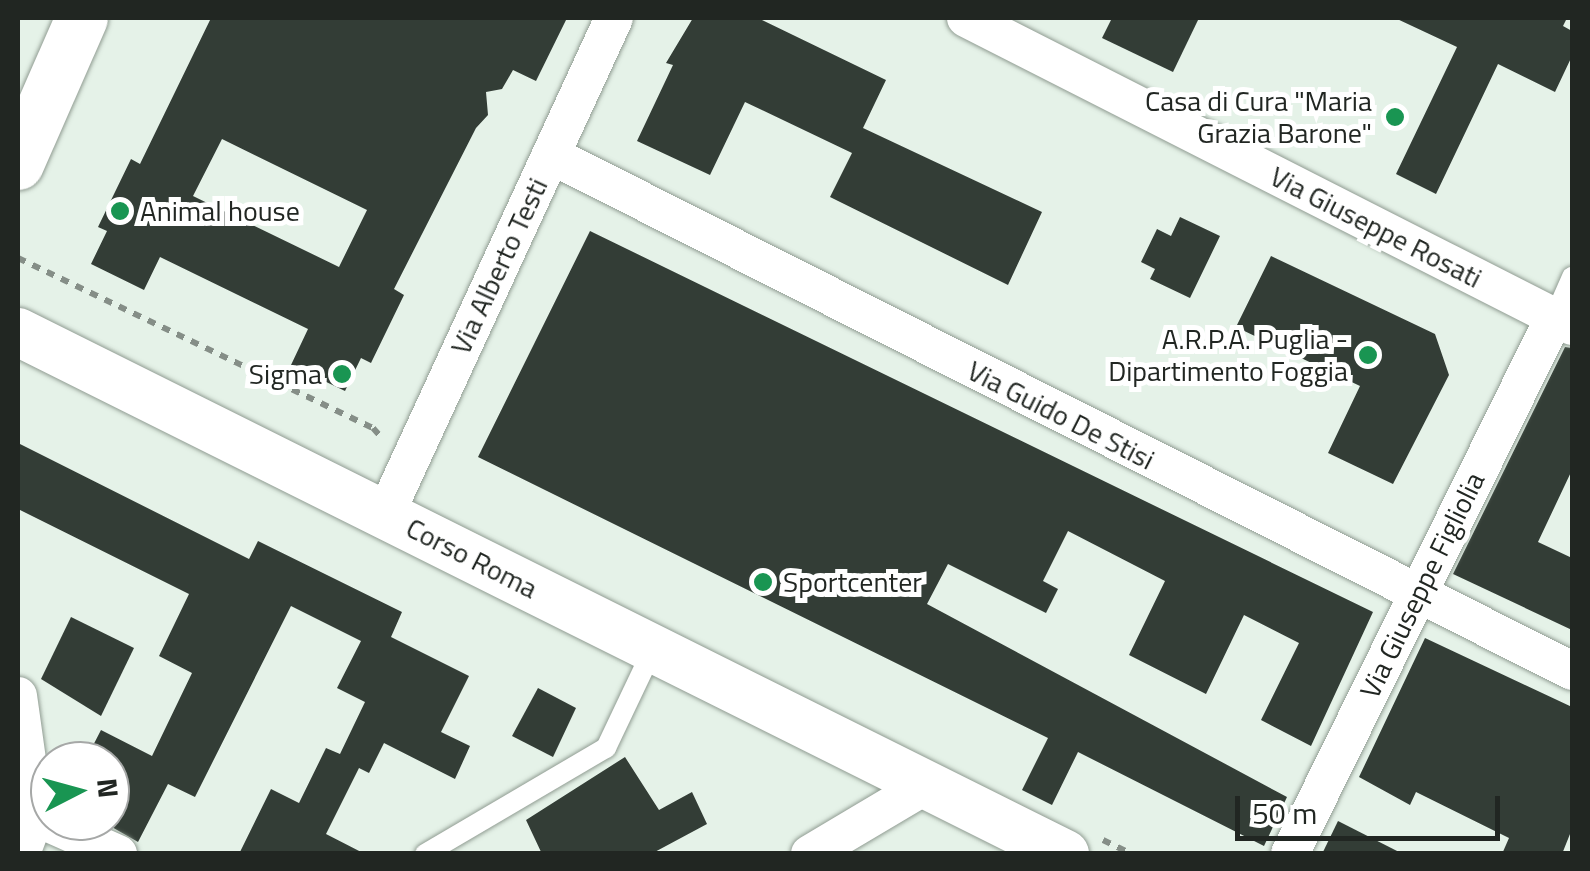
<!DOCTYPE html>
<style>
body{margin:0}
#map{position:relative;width:1590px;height:871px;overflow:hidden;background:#e5f2e8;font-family:"Titillium Web",sans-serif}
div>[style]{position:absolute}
.building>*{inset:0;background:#333d36}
.path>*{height:6px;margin-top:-3px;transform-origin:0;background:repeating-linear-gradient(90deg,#858e87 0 8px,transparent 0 16px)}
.roads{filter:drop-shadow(0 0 2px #909c92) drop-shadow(0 0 2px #909c92)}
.service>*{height:20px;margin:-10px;padding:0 10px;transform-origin:10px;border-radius:10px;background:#fff}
.minor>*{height:38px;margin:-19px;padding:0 19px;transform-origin:19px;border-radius:19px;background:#fff}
.tertiary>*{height:48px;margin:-24px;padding:0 24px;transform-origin:24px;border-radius:24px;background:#fff}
.secondary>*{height:52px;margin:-26px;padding:0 26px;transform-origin:26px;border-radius:26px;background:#fff}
.dots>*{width:28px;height:28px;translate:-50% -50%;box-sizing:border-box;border:5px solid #fff;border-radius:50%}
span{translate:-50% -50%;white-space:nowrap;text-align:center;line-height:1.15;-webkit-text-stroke:10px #fff;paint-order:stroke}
.poi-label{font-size:28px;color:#212622}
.right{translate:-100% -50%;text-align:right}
.left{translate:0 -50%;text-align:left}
.street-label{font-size:28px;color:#212622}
.frame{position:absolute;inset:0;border:20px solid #212622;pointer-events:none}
.north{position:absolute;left:30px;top:741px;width:100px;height:100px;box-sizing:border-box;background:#fff;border:2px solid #a6a8a7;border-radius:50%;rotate:84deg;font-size:28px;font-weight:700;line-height:40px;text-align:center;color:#212622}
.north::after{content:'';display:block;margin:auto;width:35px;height:45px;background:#199552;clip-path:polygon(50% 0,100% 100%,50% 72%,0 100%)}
.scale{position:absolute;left:1235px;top:796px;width:265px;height:45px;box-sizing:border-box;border:5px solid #212622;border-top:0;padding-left:12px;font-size:30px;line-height:35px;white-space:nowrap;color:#212622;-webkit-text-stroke:8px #fff;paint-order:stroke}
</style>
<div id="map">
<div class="building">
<div style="clip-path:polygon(evenodd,211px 18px,567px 18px,536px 81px,513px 70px,502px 89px,486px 92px,488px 115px,476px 128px,394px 289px,404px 295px,371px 363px,361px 358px,345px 391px,291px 365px,308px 329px,160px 257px,144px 290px,91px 264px,107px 231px,98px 227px,131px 159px,140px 164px,211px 18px,222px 139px,367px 210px,339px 267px,193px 196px,222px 139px)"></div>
<div style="clip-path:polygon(693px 18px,758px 18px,886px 80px,863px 128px,1042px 212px,1008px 285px,830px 197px,852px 153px,745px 102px,710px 175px,637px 141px,673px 65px,666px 63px)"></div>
<div style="clip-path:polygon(1112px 18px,1199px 18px,1173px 72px,1102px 38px)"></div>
<div style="clip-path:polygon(1395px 18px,1567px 18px,1563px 26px,1572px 31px,1572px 56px,1555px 92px,1498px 64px,1436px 194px,1396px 174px,1457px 47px)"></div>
<div style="clip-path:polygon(1180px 217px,1220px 236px,1190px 298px,1150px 279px,1155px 269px,1141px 262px,1157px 229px,1171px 236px)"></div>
<div style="clip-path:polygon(590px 231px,1373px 612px,1311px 746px,1261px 720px,1299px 643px,1244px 615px,1206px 694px,1129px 655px,1165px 581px,1068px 531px,1043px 581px,1058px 589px,1046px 613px,948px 564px,927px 604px,1287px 797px,1264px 846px,1078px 752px,1052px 805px,1022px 790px,1048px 738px,478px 457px)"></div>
<div style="clip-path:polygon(1271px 256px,1435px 334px,1449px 375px,1393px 484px,1328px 453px,1360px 386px,1236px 327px)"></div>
<div style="clip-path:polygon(1565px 347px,1572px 348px,1572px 470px,1538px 542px,1572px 558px,1572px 630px,1453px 574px)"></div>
<div style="clip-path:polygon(18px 443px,249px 559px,258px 541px,402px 612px,391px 637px,469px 676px,441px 732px,470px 746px,455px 779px,384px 743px,369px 773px,359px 768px,326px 834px,365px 854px,239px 854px,271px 789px,299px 803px,326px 748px,340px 754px,365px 702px,337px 688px,361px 641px,291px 606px,195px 797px,168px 784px,138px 842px,110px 826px,110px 761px,85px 761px,101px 730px,152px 756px,192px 673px,159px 656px,189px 594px,18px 509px)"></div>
<div style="clip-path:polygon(71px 617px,134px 648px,101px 716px,41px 679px)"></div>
<div style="clip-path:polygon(1425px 638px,1572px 707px,1572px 829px,1562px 854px,1502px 854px,1509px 838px,1416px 792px,1410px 805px,1359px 777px)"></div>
<div style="clip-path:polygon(538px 688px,576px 708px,553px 757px,512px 736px)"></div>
<div style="clip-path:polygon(625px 757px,659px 810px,692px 792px,707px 824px,651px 854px,542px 854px,526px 820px)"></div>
<div style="clip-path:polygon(1338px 821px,1403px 854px,1322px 854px)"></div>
</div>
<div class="path">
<div style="left:18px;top:258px;width:394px;rotate:25.6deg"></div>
<div style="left:373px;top:428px;width:15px;rotate:48deg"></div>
<div style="left:1103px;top:840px;width:32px;rotate:26deg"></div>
</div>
<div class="roads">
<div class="service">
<div style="left:1554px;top:318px;width:45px;rotate:-66.3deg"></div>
<div style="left:425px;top:854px;width:210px;rotate:-30.4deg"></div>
<div style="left:606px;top:748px;width:110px;rotate:-64.6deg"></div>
</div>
<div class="minor">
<div style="left:966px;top:18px;width:680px;rotate:26.94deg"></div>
<div style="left:551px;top:155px;width:1144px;rotate:26.81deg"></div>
<div style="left:385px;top:515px;width:547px;rotate:-65.26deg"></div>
<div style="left:18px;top:696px;width:122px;rotate:82deg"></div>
<div style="left:35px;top:817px;width:40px;rotate:111deg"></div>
<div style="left:35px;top:817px;width:91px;rotate:24deg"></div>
<div style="left:810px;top:854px;width:135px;rotate:-30.7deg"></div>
<div style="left:1290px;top:854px;width:597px;rotate:-63.78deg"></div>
</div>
<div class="tertiary">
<div style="left:18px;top:332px;width:1170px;rotate:26.5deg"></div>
</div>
<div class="secondary">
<div style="left:18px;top:164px;width:159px;rotate:-66.3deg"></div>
</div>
</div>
<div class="dots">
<div style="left:1395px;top:117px;background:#199552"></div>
<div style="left:120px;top:211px;background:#199552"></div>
<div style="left:1368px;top:355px;background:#199552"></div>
<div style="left:342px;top:374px;background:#199552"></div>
<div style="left:763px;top:582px;background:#199552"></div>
</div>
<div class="poi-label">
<span class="right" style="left:1372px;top:117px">Casa di Cura "Maria<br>Grazia Barone"</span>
<span class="left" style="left:140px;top:211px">Animal house</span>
<span class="right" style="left:1348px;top:355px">A.R.P.A. Puglia -<br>Dipartimento Foggia</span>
<span class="right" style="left:322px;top:374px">Sigma</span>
<span class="left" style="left:783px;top:582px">Sportcenter</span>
</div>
<div class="street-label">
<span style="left:1376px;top:227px;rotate:27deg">Via Giuseppe Rosati</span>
<span style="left:499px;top:266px;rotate:-65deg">Via Alberto Testi</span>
<span style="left:1061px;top:415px;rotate:27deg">Via Guido De Stisi</span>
<span style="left:472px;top:558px;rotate:27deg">Corso Roma</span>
<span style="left:1422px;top:585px;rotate:-64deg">Via Giuseppe Figliolia</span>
</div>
<div class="frame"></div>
<div class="north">N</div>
<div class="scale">50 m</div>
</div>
